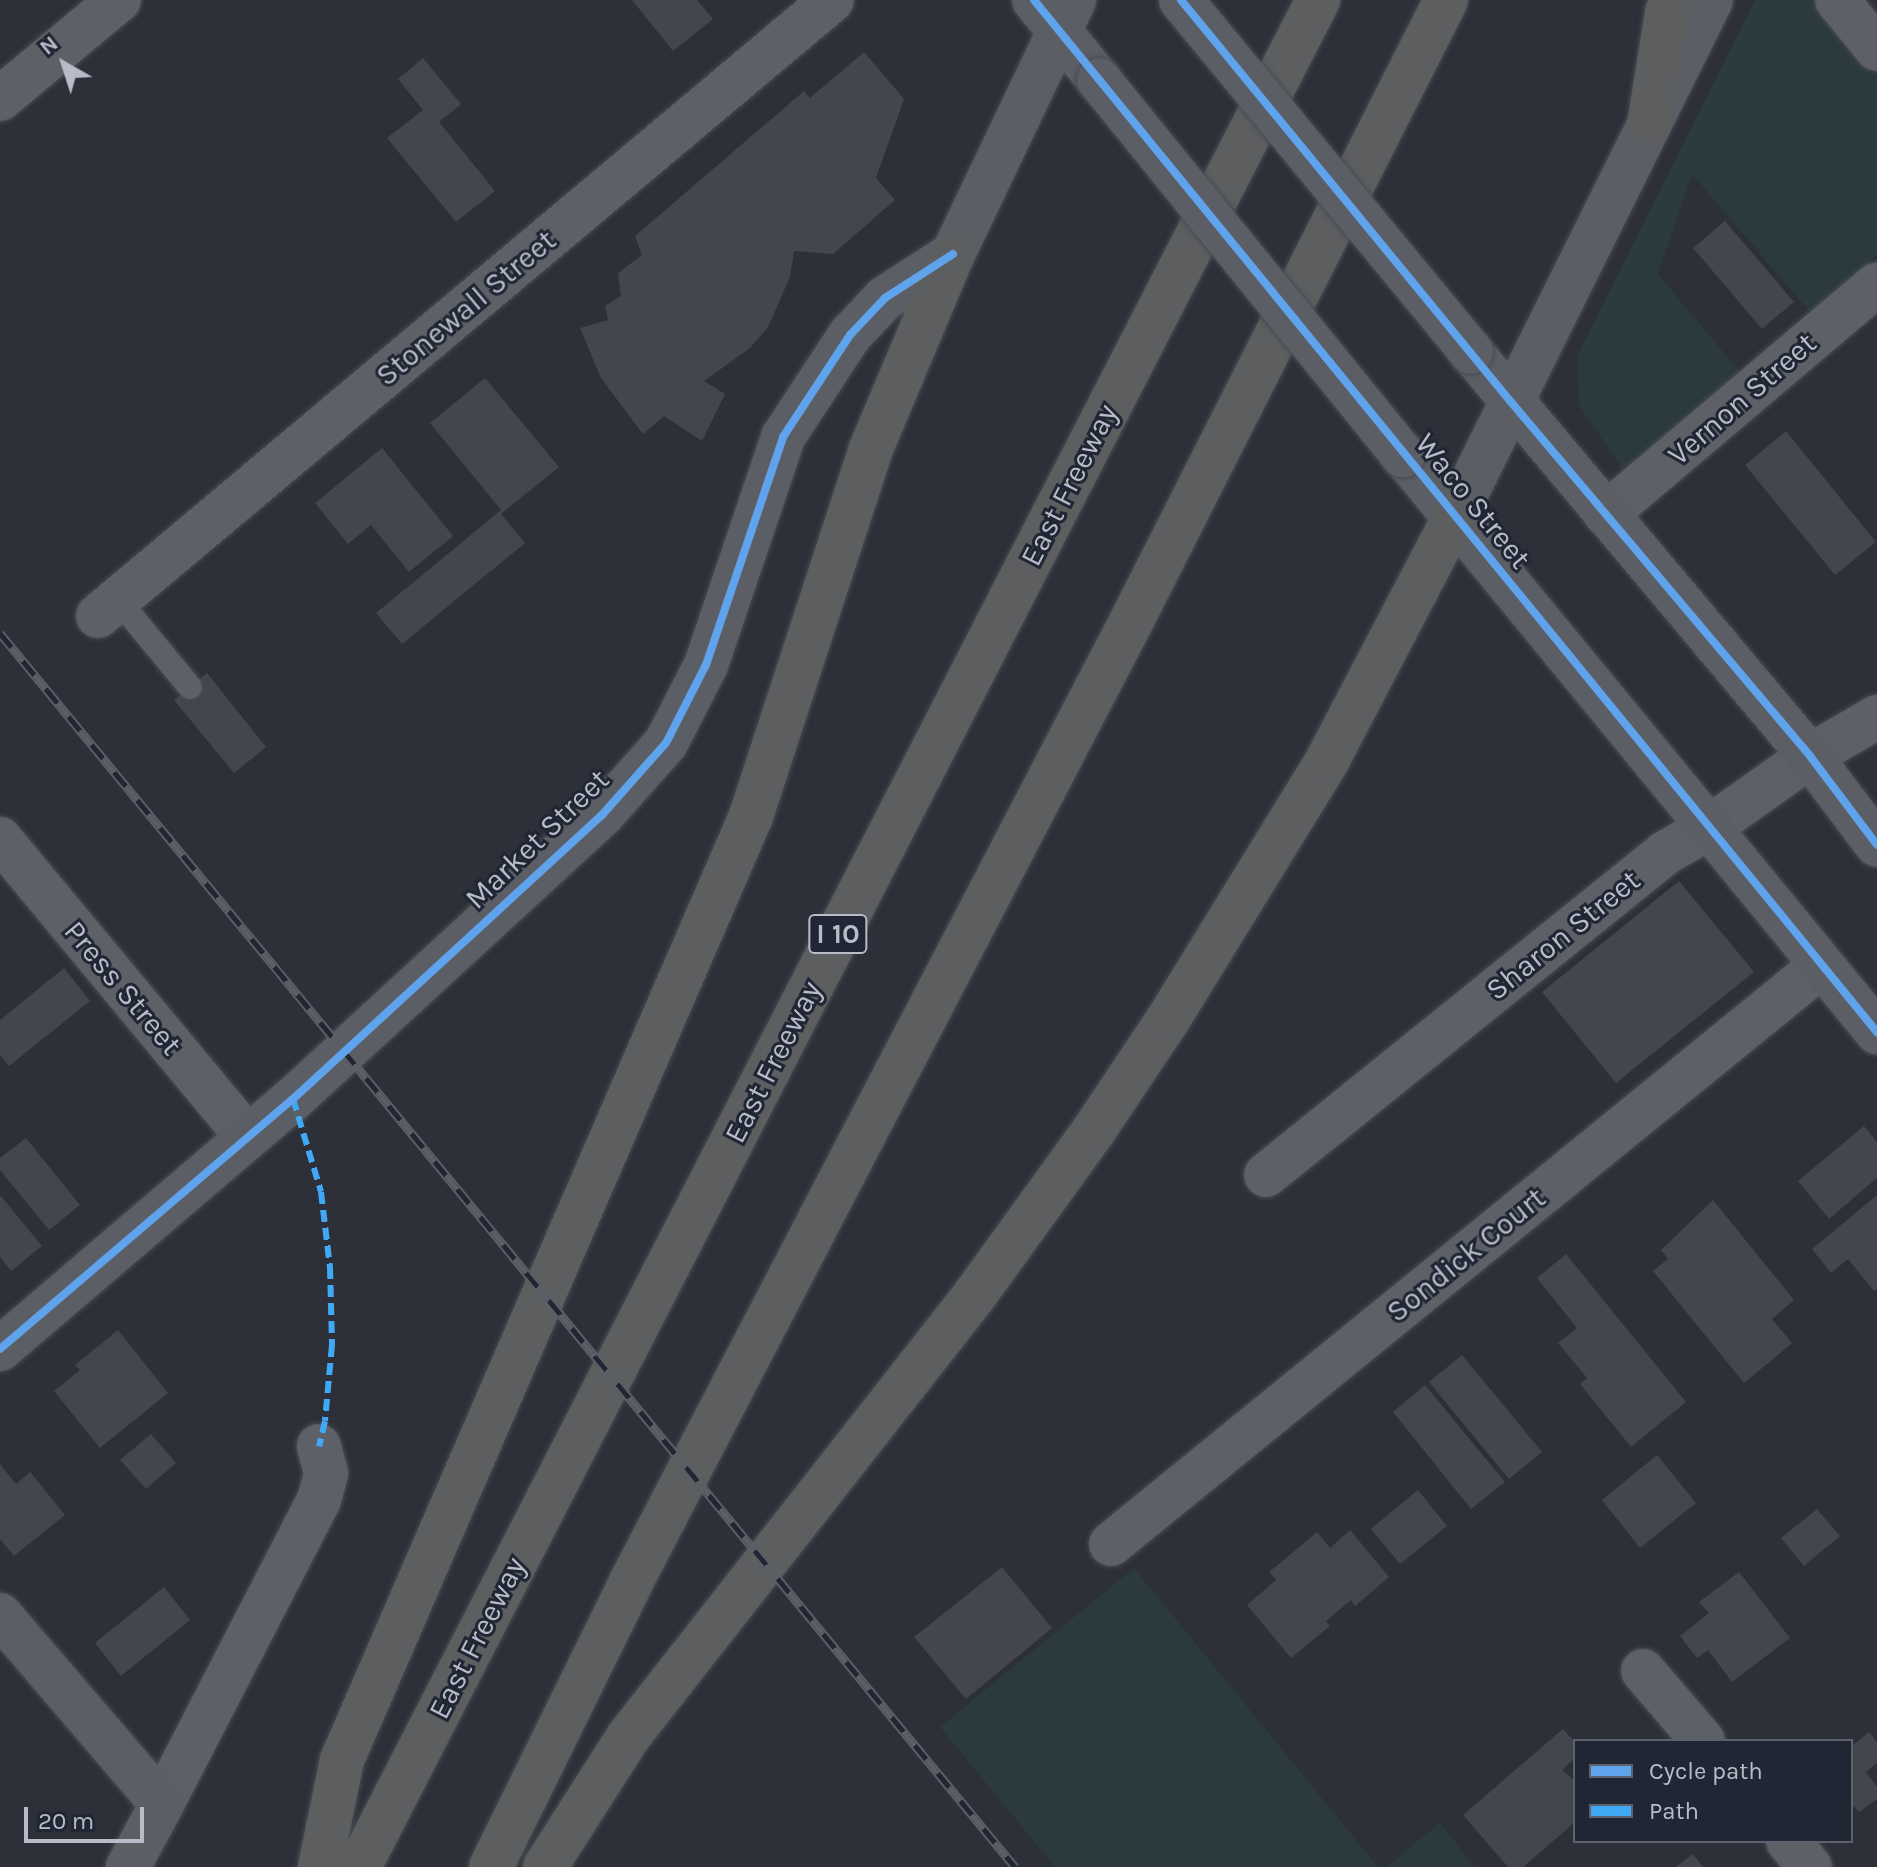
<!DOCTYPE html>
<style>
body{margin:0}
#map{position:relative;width:1877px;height:1867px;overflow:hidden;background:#2d3038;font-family:Karla,sans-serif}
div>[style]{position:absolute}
.green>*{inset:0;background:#2b3a3e}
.building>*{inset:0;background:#44464d}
.roads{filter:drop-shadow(0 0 2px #484b51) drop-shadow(0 0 2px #484b51)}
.lane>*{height:24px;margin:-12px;padding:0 12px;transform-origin:12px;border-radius:12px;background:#5d6066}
.street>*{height:44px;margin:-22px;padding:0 22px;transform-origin:22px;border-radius:22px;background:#5d6066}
.secondary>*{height:44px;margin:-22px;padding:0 22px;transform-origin:22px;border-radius:22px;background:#5b5e65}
.highway>*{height:44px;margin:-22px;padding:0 22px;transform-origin:22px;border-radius:22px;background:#5c5e60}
.rail>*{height:9px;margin-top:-4.5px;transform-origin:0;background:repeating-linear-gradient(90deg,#202633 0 18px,#5b5e64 0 36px);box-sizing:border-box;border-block:2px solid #5b5e64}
.bridges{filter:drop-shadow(0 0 2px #484b51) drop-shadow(0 0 2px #484b51)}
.secondary-bridge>*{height:44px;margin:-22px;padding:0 22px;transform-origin:22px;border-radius:22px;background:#5b5e65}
.quiet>*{height:6px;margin-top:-3px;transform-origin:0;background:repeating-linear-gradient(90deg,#3fa9f5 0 12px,transparent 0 18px)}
.cycleway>*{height:8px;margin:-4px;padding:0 4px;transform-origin:4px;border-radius:4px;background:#60a3ed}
span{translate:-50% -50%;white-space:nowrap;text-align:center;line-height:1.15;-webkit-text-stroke:6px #202633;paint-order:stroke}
.shield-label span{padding:2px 6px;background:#202633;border:2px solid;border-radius:6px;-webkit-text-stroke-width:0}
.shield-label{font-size:28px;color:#b8bcc8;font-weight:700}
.street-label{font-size:30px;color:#b8bcc8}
.legend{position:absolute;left:1573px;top:1739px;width:280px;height:104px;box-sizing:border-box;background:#202633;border:2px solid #5d626f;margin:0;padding:10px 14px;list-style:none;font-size:24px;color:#b8bcc8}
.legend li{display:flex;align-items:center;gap:16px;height:40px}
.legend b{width:40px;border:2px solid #5d626f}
.north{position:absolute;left:24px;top:24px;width:80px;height:80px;-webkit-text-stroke:6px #202633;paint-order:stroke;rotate:321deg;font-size:22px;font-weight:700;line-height:32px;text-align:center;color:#b8bcc8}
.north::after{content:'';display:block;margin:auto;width:28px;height:36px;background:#b8bcc8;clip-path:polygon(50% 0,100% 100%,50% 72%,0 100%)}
.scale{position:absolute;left:24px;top:1807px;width:120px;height:36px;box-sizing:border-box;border:4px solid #b8bcc8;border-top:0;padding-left:10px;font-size:24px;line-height:28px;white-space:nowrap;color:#b8bcc8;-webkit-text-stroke:6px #202633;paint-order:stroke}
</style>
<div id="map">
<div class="green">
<div style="clip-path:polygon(1755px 0,1817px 0,1877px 73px,1877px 255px,1810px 312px,1692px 174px,1658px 274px,1740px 372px,1623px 470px,1579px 405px,1577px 356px)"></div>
<div style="clip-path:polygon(1134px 1568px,1378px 1867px,1055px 1867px,940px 1727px)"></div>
<div style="clip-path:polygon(1440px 1823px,1475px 1867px,1387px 1867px,1439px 1823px)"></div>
</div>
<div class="building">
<div style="clip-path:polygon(632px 0,697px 0,713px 19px,673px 51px)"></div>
<div style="clip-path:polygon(864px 52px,904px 99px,876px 178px,895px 200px,833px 254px,794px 251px,790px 277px,768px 327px,750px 348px,704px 381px,725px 394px,702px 441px,664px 416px,643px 434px,601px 378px,580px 328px,608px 320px,605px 306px,621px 296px,618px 273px,642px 255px,635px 236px,804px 91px,810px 98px)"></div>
<div style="clip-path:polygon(423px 58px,461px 104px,439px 122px,495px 191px,456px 222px,387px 138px,423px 110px,398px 79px)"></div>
<div style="clip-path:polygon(1725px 221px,1794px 302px,1762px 329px,1693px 248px)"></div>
<div style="clip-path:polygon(485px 378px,559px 467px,501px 514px,525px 543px,402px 644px,376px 613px,501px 510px,430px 423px)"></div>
<div style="clip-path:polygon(1786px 431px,1876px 542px,1835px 575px,1745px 465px)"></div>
<div style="clip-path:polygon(382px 448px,453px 536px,409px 572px,371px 525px,348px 544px,315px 503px)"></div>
<div style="clip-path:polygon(207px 673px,266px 747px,234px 773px,174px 700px)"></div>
<div style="clip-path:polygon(1679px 881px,1754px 972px,1616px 1083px,1542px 992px)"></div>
<div style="clip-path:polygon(64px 968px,90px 1001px,9px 1066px,0 1055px,0 1020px)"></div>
<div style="clip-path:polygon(1864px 1126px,1877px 1142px,1877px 1178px,1829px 1219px,1798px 1181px)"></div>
<div style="clip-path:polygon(26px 1138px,80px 1205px,49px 1230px,0 1170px,0 1158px)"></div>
<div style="clip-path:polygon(0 1195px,42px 1246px,11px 1271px,0 1257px)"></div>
<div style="clip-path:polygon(1877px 1195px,1877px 1289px,1874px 1291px,1848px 1259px,1831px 1273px,1812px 1249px)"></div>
<div style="clip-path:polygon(1713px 1200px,1794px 1300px,1772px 1319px,1792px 1343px,1744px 1383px,1653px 1271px,1668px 1259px,1661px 1250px)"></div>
<div style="clip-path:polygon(1566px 1254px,1686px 1402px,1631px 1447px,1580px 1384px,1587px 1378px,1558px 1343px,1577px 1328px,1537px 1278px)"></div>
<div style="clip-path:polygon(118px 1330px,168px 1393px,100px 1448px,54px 1391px,80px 1370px,75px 1365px)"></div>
<div style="clip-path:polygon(1462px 1355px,1542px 1452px,1509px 1479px,1429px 1382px)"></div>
<div style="clip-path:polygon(1425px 1385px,1505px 1482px,1471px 1509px,1393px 1412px)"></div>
<div style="clip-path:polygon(151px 1434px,176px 1463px,146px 1489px,120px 1460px)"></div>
<div style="clip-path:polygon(1657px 1455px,1696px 1503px,1640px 1548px,1602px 1500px)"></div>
<div style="clip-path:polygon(0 1464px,16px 1484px,30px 1472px,65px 1515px,14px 1556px,0 1539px)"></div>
<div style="clip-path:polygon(1418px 1490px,1447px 1526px,1400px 1564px,1371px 1529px)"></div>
<div style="clip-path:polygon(1817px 1509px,1840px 1536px,1804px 1566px,1781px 1538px)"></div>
<div style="clip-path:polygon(1350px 1530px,1389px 1577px,1355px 1606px,1351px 1600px,1326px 1621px,1330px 1626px,1291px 1658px,1247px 1605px,1276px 1580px,1269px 1572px,1317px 1532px,1330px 1548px)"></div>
<div style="clip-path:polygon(1002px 1567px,1052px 1628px,966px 1699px,914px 1637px)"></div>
<div style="clip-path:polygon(1739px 1572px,1790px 1638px,1732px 1682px,1708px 1650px,1697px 1658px,1680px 1636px,1709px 1613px,1699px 1602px)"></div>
<div style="clip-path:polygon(164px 1587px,190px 1620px,121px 1676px,95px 1643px)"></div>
<div style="clip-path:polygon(1563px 1729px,1575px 1742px,1575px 1758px,1562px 1770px,1575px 1781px,1575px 1822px,1523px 1867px,1508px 1867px,1463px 1815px)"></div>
<div style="clip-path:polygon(1869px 1732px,1877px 1742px,1877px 1763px,1866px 1772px,1877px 1787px,1877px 1799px,1859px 1812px,1854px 1806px,1851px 1808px,1851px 1747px)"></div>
<div style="clip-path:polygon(1693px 1854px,1703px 1867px,1676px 1867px)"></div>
</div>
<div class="roads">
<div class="lane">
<div style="left:118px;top:600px;width:113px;rotate:50.4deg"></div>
</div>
<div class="street">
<div style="left:1837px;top:0;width:63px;rotate:50.8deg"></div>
<div style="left:0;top:99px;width:155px;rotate:-39.8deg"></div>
<div style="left:1606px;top:514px;width:355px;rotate:-40.3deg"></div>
<div style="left:98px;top:616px;width:958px;rotate:-40deg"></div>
<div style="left:0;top:839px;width:386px;rotate:50.3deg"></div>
<div style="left:1266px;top:1175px;width:513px;rotate:-38.9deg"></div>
<div style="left:1665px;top:853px;width:52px;rotate:-30deg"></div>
<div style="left:1710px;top:827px;width:123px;rotate:-35.4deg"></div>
<div style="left:1810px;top:756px;width:78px;rotate:-30.2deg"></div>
<div style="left:1111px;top:1544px;width:916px;rotate:-39.15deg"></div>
<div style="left:1643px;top:1671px;width:92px;rotate:49.4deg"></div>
<div style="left:162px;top:1804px;width:342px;rotate:-62.7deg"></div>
<div style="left:319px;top:1500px;width:28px;rotate:-75deg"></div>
<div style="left:326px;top:1473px;width:28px;rotate:-105deg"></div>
<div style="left:1788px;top:1841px;width:34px;rotate:50deg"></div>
</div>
<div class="secondary">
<div style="left:1034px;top:0;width:103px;rotate:50.9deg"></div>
<div style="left:1471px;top:352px;width:527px;rotate:50deg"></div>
<div style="left:1810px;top:756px;width:111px;rotate:53deg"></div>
<div style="left:1403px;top:455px;width:747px;rotate:50.6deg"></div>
<div style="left:1454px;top:518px;width:578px;rotate:-63.61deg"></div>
<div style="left:0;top:1349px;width:385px;rotate:-40.5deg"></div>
<div style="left:293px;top:1099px;width:420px;rotate:-42.6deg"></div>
<div style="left:602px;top:815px;width:96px;rotate:-48.4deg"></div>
<div style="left:666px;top:743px;width:88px;rotate:-62.9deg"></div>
<div style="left:706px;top:665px;width:241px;rotate:-71.3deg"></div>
<div style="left:783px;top:437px;width:122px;rotate:-56.7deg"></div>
<div style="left:850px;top:335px;width:51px;rotate:-46.6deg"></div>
<div style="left:885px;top:298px;width:81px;rotate:-32.9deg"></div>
<div style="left:953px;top:254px;width:281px;rotate:-64.5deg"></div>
<div style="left:0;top:1615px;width:249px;rotate:49.4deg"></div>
<div style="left:162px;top:1804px;width:72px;rotate:118.4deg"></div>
</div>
<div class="highway">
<div style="left:1649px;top:125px;width:114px;rotate:-80.9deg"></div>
<div style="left:1667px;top:12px;width:13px;rotate:-63deg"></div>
<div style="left:320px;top:1867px;width:109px;rotate:-78.4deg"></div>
<div style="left:342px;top:1760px;width:1029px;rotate:-66.57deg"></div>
<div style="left:751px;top:816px;width:384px;rotate:-71.9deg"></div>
<div style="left:870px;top:451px;width:214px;rotate:-67.2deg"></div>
<div style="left:359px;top:1867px;width:2099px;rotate:-62.81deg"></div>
<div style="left:491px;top:1867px;width:318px;rotate:-63.8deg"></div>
<div style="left:631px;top:1582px;width:1082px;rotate:-62.49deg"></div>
<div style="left:1131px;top:622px;width:697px;rotate:-63.14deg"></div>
<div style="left:545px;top:1867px;width:154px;rotate:-57.4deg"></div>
<div style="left:628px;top:1737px;width:561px;rotate:-51.88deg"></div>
<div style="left:974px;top:1296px;width:205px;rotate:-54.1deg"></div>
<div style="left:1094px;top:1130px;width:135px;rotate:-56.2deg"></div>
<div style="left:1169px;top:1018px;width:302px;rotate:-58.4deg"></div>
<div style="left:1327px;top:761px;width:274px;rotate:-62.4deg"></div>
</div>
</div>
<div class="rail">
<div style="left:0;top:633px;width:1598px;rotate:50.56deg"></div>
</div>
<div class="bridges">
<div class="secondary-bridge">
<div style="left:1181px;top:0;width:456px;rotate:50.5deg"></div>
<div style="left:1099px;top:80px;width:483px;rotate:51deg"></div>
</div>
</div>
<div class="quiet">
<div style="left:293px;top:1099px;width:97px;rotate:73.2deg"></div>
<div style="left:321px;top:1192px;width:76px;rotate:83.2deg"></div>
<div style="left:330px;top:1267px;width:78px;rotate:88.5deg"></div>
<div style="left:332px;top:1345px;width:76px;rotate:95.3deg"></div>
<div style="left:325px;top:1421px;width:26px;rotate:103deg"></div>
</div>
<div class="cycleway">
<div style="left:1034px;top:0;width:1333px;rotate:50.76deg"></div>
<div style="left:1181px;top:0;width:520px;rotate:50.62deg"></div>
<div style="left:1511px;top:402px;width:463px;rotate:49.8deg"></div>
<div style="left:1810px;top:756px;width:111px;rotate:53deg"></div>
<div style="left:0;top:1349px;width:385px;rotate:-40.5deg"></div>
<div style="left:293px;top:1099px;width:420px;rotate:-42.6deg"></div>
<div style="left:602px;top:815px;width:96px;rotate:-48.4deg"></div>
<div style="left:666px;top:743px;width:88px;rotate:-62.9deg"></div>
<div style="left:706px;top:665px;width:241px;rotate:-71.3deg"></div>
<div style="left:783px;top:437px;width:122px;rotate:-56.7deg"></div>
<div style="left:850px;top:335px;width:51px;rotate:-46.6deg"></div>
<div style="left:885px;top:298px;width:81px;rotate:-32.9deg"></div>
</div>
<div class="shield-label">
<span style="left:838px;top:934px">I 10</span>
</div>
<div class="street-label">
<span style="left:466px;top:308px;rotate:-40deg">Stonewall Street</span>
<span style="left:1742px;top:399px;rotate:-41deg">Vernon Street</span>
<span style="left:1069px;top:485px;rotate:-63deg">East Freeway</span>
<span style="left:1473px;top:501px;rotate:51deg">Waco Street</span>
<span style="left:537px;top:839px;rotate:-44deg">Market Street</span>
<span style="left:1563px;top:935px;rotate:-39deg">Sharon Street</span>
<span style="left:123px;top:988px;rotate:50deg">Press Street</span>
<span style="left:773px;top:1062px;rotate:-63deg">East Freeway</span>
<span style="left:1466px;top:1255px;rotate:-39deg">Sondick Court</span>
<span style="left:477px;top:1638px;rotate:-63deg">East Freeway</span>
</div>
<ul class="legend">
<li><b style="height:10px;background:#60a3ed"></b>Cycle path</li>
<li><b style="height:10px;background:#3fa9f5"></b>Path</li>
</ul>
<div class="north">N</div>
<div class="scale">20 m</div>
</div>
